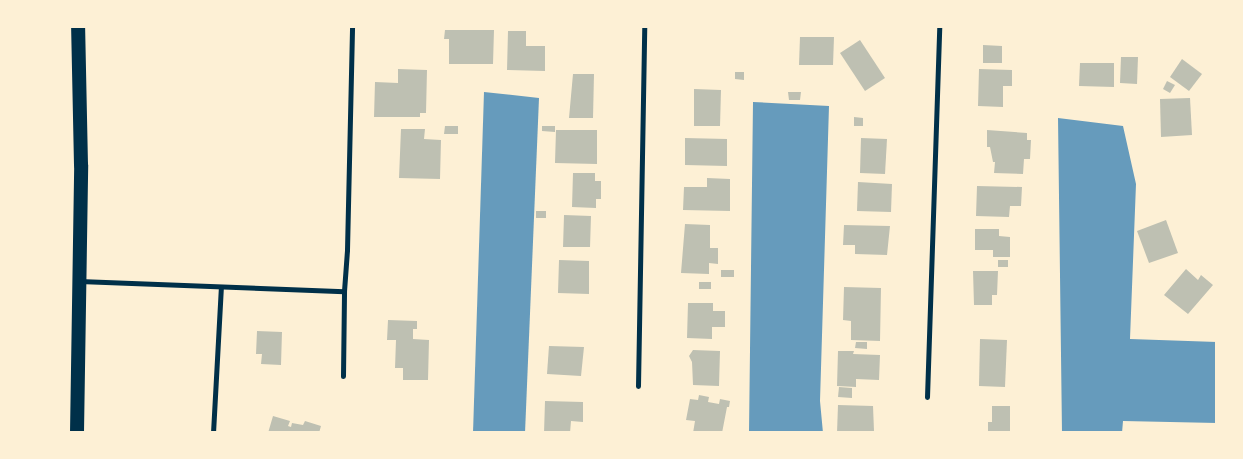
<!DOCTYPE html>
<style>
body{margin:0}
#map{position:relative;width:1243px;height:459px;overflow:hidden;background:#fdf0d5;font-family:"Fira Sans",sans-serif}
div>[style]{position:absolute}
.water>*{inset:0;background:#669bbc}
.building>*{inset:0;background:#bec0b2}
.minor>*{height:5px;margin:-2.5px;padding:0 2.5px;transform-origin:2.5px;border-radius:2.5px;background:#003049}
.trunk>*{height:14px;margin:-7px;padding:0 7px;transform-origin:7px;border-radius:7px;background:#003049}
span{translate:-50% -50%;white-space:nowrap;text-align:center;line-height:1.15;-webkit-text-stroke:4px #fdf0d5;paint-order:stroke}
.frame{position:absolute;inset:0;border:28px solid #fdf0d5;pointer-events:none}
</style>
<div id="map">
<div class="water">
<div style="clip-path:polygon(484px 92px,539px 98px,525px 433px,473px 433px)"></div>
<div style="clip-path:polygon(753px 102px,829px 106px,820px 401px,823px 433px,749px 433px)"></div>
<div style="clip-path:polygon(1058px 118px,1123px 126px,1136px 184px,1130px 339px,1217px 342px,1217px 423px,1123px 421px,1122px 433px,1062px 433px)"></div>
</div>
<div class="building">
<div style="clip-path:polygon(445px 30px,494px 30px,493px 64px,449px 64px,449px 39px,444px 39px)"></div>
<div style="clip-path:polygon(508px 31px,526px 31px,526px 46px,545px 46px,545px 71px,507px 70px)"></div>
<div style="clip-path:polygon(800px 37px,834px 37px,833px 65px,799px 65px)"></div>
<div style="clip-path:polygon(860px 40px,885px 78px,865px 91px,840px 53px)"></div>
<div style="clip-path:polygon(983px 45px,1002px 46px,1002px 63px,983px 63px)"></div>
<div style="clip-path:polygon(1121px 57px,1138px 57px,1137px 84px,1120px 83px)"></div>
<div style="clip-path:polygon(1182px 59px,1202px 74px,1189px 91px,1170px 77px)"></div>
<div style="clip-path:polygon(1080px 63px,1114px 63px,1114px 87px,1079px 86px)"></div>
<div style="clip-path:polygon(398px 69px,427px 70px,426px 113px,420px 113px,420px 117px,374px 117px,375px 82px,398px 83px)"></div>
<div style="clip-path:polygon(979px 69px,1012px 70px,1012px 86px,1003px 86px,1003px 107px,978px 106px)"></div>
<div style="clip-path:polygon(735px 72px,744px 72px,744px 80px,735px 79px)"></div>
<div style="clip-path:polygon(573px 74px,594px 74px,593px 118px,569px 118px)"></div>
<div style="clip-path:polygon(1167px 81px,1175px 85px,1170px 93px,1163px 89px)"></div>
<div style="clip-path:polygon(694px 89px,721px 90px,720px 126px,694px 126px)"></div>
<div style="clip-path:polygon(788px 92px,801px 92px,800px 100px,789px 100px)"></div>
<div style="clip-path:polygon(1190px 98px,1192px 135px,1161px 137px,1160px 99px)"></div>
<div style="clip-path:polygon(854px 117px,863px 118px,863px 126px,854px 126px)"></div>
<div style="clip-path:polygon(445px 126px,458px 126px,458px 134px,444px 134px)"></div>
<div style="clip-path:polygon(542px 126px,555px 126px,555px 132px,542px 131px)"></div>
<div style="clip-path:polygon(401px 129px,425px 129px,424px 139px,441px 140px,440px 179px,399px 178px)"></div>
<div style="clip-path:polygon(556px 130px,597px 130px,597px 164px,555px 163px)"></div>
<div style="clip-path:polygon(987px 130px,1027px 133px,1027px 140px,1031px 140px,1030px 159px,1024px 159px,1023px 174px,994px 173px,995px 162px,993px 162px,990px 147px,987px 147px)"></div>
<div style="clip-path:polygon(685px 138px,727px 139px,727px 166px,685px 165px)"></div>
<div style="clip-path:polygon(861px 138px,887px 139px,885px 174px,860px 173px)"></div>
<div style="clip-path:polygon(573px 173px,595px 173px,595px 181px,601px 181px,601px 199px,596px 199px,596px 208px,572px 207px)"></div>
<div style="clip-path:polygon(707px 178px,730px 179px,730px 211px,683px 210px,684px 187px,707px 187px)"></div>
<div style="clip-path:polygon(858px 182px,892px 184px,891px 212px,857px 211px)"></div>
<div style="clip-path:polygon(977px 186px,1022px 187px,1021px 206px,1010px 206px,1009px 217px,976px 216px)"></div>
<div style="clip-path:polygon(536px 211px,546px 211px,546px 218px,536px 218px)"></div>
<div style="clip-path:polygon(564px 215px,591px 216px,590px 247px,563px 247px)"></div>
<div style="clip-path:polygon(1166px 220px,1178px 253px,1149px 263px,1137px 231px)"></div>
<div style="clip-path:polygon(685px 224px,710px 225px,710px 248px,718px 248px,718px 264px,709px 263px,709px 274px,681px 273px)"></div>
<div style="clip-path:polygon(844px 225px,890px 226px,887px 255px,855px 254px,855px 245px,843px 245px)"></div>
<div style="clip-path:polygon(975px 229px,999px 229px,999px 236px,1010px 237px,1010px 257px,993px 257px,993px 250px,975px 250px)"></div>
<div style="clip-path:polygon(559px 260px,589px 261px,589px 294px,558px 293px)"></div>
<div style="clip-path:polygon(998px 260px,1008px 260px,1008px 267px,998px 267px)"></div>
<div style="clip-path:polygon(1186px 269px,1198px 280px,1201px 275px,1213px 285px,1188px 314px,1164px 295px)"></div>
<div style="clip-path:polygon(721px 270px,734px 270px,734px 277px,721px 277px)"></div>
<div style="clip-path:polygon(973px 271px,998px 271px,997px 295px,992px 295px,992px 305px,974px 305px)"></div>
<div style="clip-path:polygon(699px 282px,711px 282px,711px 289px,699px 289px)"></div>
<div style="clip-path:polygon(844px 287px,881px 288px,880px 341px,851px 340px,851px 321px,843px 320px)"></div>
<div style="clip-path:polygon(688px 303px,713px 303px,713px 311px,725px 311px,725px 327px,712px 327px,712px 339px,687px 338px)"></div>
<div style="clip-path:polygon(388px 320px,417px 321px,417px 329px,413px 329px,413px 339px,429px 340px,428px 380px,403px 380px,403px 368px,395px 368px,396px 340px,387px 340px)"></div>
<div style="clip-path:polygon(257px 331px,282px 332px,281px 365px,261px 364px,262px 354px,256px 354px)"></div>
<div style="clip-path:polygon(980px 339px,1007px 340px,1005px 387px,979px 386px)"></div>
<div style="clip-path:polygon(856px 342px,867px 342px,867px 349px,855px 348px)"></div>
<div style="clip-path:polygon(549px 346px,584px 347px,581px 376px,547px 374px)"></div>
<div style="clip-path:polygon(693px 350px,720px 351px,719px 386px,693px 385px,692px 362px,689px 356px)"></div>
<div style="clip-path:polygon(838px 351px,854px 351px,853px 354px,880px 355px,879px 380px,856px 379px,856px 387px,837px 386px)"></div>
<div style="clip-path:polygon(839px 387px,852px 388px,852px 398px,838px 397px)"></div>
<div style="clip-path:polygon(699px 395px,709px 397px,708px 402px,719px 404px,720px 399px,730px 401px,729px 407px,727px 407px,722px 433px,693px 433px,695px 421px,686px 420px,690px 399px,698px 400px)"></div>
<div style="clip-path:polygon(545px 401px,583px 402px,583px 422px,571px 421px,570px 433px,544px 433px)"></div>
<div style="clip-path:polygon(838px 405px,873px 406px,874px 431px,837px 433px)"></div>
<div style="clip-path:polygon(992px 406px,1010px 406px,1010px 433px,988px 433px,988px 422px,992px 422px)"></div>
<div style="clip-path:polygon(273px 416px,290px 421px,288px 426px,291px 427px,292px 423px,303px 425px,305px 421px,321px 426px,319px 433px,268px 433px)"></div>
</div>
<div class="minor">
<div style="left:79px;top:281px;width:265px;rotate:2.2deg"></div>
<div style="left:343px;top:376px;width:85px;rotate:-89.3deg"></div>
<div style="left:344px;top:291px;width:41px;rotate:-85.8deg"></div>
<div style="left:347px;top:250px;width:224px;rotate:-88.7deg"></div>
<div style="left:638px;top:386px;width:360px;rotate:-89deg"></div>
<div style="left:927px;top:397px;width:371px;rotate:-88.1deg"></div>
<div style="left:213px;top:433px;width:146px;rotate:-86.9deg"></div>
</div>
<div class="trunk">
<div style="left:77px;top:433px;width:268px;rotate:-89.1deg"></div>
<div style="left:81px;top:165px;width:139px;rotate:-91.2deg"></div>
</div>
<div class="frame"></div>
</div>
